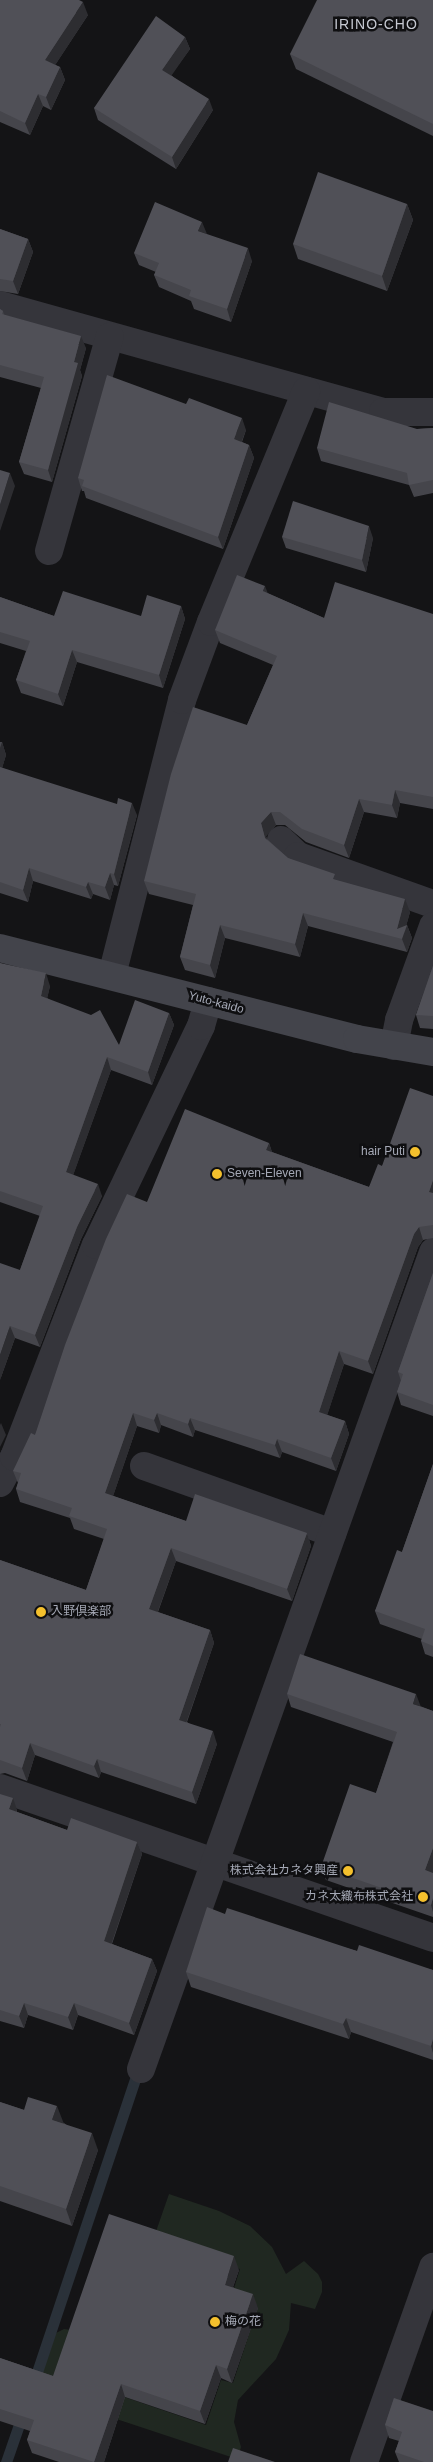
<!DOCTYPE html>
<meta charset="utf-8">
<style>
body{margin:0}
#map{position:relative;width:433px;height:2462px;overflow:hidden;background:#141416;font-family:Arial,"Noto Sans JP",sans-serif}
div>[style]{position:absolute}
.green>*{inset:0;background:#202821}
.stream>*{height:11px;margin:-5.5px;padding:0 5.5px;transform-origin:5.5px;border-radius:5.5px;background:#2a3139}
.street>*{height:28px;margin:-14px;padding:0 14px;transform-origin:14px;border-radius:14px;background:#35353b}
.secondary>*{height:28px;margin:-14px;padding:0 14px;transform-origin:14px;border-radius:14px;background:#43444b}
.wall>*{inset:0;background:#45454b}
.shaded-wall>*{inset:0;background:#2d2d31}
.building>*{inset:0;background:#505057}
.dots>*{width:14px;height:14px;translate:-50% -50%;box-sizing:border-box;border:2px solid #0f0f11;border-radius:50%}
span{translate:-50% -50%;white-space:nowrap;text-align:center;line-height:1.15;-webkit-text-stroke:5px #0f0f11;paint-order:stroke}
.street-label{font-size:12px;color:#a5a9b6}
.poi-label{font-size:12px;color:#a5a9b6}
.right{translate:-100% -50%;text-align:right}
.left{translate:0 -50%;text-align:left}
.neighbourhood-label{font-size:14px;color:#c6c9d2;letter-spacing:1px}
</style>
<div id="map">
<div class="green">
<div style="clip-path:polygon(169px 2194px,219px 2211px,250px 2226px,272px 2247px,286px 2274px,304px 2261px,318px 2274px,322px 2282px,322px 2292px,315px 2309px,291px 2303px,289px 2330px,276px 2359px,238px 2400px,234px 2422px,241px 2447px,237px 2459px,50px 2397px,41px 2376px,54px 2334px,64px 2329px,72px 2330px,63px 2376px,206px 2425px,221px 2380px,233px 2383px,258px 2307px,231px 2298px,240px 2269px,153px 2240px)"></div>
</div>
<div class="stream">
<div style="left:33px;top:2384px;width:321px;rotate:-71.5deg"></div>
<div style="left:6px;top:2462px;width:52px;rotate:-70.9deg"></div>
</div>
<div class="street">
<div style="left:0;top:305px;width:398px;rotate:15.6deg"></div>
<div style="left:383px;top:412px;width:50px"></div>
<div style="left:49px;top:551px;width:223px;rotate:-74.2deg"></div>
<div style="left:281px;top:840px;width:23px;rotate:43deg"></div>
<div style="left:298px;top:856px;width:143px;rotate:19.6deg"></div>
<div style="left:112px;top:975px;width:284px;rotate:-75.7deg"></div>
<div style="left:182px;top:700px;width:83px;rotate:-69.6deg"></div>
<div style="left:211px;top:622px;width:250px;rotate:-67.6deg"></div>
<div style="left:394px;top:1046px;width:26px;rotate:-79deg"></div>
<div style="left:399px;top:1020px;width:100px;rotate:-70.1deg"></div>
<div style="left:144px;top:1466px;width:200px;rotate:19.6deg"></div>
<div style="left:0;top:1483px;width:30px;rotate:-62deg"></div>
<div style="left:14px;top:1457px;width:227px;rotate:-68.9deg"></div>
<div style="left:96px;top:1245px;width:243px;rotate:-64.4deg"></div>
<div style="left:201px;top:1026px;width:26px;rotate:-74deg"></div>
<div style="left:0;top:1788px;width:458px;rotate:19.1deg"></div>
<div style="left:141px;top:2069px;width:868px;rotate:-70.33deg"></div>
<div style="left:364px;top:2462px;width:207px;rotate:-70.5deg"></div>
</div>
<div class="secondary">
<div style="left:0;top:948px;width:368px;rotate:14.3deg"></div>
<div style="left:357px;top:1039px;width:77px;rotate:9.7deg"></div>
</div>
<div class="wall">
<div style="clip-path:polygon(0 0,88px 15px,55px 65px,60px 67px,65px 80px,51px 110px,43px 106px,30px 135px,0 122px)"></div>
<div style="clip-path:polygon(433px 0,433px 136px,296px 69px,290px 54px)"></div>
<div style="clip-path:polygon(185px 37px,190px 49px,171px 75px,213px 110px,176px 169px,98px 120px,94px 108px)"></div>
<div style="clip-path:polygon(407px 204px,413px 220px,387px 291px,298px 259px,293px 244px)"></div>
<div style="clip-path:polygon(0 229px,28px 239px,33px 252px,18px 294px,0 291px)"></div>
<div style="clip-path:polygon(206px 234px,252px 261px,231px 322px,194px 309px,191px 301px,159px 287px,154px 275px,156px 272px,139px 265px,134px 253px)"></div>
<div style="clip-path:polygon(0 309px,3px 311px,4px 315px,86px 348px,80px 370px,82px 376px,52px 482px,24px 474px,19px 462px,41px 388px,0 377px)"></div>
<div style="clip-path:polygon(433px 428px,433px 493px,414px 497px,409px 485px,321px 461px,317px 448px,417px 429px)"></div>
<div style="clip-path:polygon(246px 430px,242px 442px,249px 445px,254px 458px,223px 549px,86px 498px,84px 491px,82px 491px,78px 478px)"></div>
<div style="clip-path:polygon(282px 537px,373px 538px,366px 572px,286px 548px)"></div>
<div style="clip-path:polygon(267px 593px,324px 618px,433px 614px,433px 809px,400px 803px,397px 818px,364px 812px,349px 858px,306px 842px,285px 825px,276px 825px,266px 836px,267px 839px,288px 858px,337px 881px,410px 912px,406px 926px,407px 925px,412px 938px,407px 952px,308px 926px,300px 957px,225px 938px,215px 978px,185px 970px,180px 957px,193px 905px,149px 894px,144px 881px,247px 725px,273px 665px,220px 643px,215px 630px)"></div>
<div style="clip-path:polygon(0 597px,54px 616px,141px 616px,181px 606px,185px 619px,163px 688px,77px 662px,63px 706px,21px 693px,16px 680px,26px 651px,0 643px)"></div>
<div style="clip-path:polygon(0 742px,2px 742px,6px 755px,2px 768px,137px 815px,118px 886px,114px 885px,110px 900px,93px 894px,91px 899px,33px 881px,28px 902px,0 893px)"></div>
<div style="clip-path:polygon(0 963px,50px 986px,47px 998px,119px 1045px,169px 1013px,174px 1025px,152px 1085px,111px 1070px,73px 1175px,102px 1196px,81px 1239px,40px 1347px,15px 1338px,0 1380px,20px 1270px,40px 1216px,0 1202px)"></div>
<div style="clip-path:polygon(433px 966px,433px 1029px,420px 1028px,416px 1015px)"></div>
<div style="clip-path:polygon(433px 1096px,433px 1238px,423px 1240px,418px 1247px,373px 1374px,344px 1364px,327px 1415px,345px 1421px,349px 1434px,336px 1471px,282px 1452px,280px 1458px,195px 1430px,193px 1437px,161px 1425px,159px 1433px,137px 1426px,113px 1496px,186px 1521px,307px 1533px,311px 1546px,292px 1601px,176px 1561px,158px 1612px,210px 1630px,214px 1643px,187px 1722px,217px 1744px,196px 1804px,101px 1772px,99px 1778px,35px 1755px,27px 1781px,5px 1773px,0 1774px,0 1560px,86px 1590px,104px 1539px,74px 1529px,70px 1518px,20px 1502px,16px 1489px,18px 1483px,13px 1471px,35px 1435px,147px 1202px,269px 1143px,272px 1152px,369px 1187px,382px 1166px)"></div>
<div style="clip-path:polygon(433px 1273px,433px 1416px,401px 1405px,397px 1392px,401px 1381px,398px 1372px)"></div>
<div style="clip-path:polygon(433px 1464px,433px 1657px,425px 1654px,421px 1641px,422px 1639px,380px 1624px,375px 1611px,402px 1552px)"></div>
<div style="clip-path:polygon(287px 1694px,420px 1706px,433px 1711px,433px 1917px,326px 1880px,321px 1867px,376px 1793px,393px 1742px,291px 1707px)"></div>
<div style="clip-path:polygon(0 1794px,17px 1810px,17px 1812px,67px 1830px,137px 1842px,142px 1854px,112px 1944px,152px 1959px,157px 1971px,134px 2035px,78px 2015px,73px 2030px,28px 2015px,24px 2028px,0 2021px)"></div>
<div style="clip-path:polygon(225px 1914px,357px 1951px,433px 1970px,433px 2060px,351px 2032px,349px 2039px,191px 1987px,186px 1972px)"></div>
<div style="clip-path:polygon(0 2102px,64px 2123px,98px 2150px,72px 2226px,0 2201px)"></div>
<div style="clip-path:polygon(239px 2270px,233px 2287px,258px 2308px,232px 2383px,221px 2378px,205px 2424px,125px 2397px,104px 2462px,59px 2462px,32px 2453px,27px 2440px,30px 2431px,0 2421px,0 2358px,53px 2376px)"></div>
<div style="clip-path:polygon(394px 2398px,433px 2462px,399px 2462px,395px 2452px,399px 2441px,389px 2438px,385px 2425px)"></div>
</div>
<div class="shaded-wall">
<div style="clip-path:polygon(83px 2px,88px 15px,50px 73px,45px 60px)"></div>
<div style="clip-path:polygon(185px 37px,190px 49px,167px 82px,162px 70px)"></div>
<div style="clip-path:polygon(60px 67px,65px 80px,51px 110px,46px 97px)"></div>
<div style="clip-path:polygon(38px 94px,43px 106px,30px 135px,25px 123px)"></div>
<div style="clip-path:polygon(209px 99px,213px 110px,176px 169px,172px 157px)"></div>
<div style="clip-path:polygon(407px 204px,413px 220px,387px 291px,382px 276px)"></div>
<div style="clip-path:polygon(202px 222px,207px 234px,198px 231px)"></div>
<div style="clip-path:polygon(28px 239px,33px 252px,18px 294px,13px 281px)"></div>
<div style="clip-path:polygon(248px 248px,252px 261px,231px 322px,227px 309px)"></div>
<div style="clip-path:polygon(81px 336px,86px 348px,80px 370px,82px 376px,52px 482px,48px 470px,74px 362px)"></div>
<div style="clip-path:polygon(242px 418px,246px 430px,238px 451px,234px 439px)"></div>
<div style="clip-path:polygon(249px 445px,254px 458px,223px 549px,218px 537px)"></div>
<div style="clip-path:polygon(10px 473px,15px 486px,0 531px,0 505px)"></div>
<div style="clip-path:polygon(369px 526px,373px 538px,366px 572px,362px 560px)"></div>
<div style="clip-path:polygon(265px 586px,270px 599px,263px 591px)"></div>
<div style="clip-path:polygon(181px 606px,185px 619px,163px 688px,159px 675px)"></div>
<div style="clip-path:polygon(72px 650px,77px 662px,63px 706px,58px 694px)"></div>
<div style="clip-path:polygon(2px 742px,6px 755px,0 775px,0 748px)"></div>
<div style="clip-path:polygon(395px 790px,400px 803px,397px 818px,392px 805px)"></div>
<div style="clip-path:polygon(359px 799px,364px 812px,349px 858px,344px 845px)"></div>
<div style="clip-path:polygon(132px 803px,137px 815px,118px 886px,114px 874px)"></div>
<div style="clip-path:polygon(271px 812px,276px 825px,266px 836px,270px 851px,265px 838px,261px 823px)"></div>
<div style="clip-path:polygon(29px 868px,33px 881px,28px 902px,23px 890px)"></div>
<div style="clip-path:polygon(110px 873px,114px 885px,110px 900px,105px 887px)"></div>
<div style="clip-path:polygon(88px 882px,93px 894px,91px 899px,86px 887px)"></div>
<div style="clip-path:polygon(405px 899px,410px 912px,404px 934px,407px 925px,412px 938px,407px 952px,402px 939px,397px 929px)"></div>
<div style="clip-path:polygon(303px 913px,308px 926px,300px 957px,295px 944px)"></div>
<div style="clip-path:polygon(220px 925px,225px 938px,215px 978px,210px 965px)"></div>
<div style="clip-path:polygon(46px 973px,50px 986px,45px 1008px,41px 996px)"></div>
<div style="clip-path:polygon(169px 1013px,174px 1025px,152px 1085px,148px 1072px)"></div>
<div style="clip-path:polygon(107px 1057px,111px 1070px,70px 1184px,66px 1172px)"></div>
<div style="clip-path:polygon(269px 1143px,273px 1156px,266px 1150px)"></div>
<div style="clip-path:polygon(433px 1180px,433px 1203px,429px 1192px)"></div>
<div style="clip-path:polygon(98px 1184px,102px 1196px,81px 1239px,40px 1347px,35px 1335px,77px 1227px)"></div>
<div style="clip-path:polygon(419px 1227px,423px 1240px,418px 1247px,373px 1374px,368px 1361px,414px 1234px)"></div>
<div style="clip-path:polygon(10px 1326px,15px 1338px,0 1380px,0 1355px)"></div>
<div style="clip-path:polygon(339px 1351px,344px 1364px,324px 1425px,319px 1412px)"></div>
<div style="clip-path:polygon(133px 1413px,137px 1426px,110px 1505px,105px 1493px)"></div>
<div style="clip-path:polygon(157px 1413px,161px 1425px,159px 1433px,154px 1420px)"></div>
<div style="clip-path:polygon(190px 1418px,195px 1430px,193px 1437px,188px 1424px)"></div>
<div style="clip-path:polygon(345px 1421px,349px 1434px,336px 1471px,331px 1458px)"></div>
<div style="clip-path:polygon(1px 1423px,6px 1435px,0 1447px,0 1425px)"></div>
<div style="clip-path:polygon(277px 1439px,282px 1452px,280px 1458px,275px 1445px)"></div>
<div style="clip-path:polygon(307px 1533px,311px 1546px,292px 1601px,287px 1589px)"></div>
<div style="clip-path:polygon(171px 1548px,176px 1561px,154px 1622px,149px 1609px)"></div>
<div style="clip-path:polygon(210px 1630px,214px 1643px,183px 1732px,179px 1720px)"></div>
<div style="clip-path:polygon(416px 1694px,421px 1707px,413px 1704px)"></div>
<div style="clip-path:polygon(213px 1731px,217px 1744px,196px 1804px,192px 1792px)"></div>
<div style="clip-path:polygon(30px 1743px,35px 1755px,27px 1781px,22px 1768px)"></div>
<div style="clip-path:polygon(97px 1759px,101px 1772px,99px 1778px,94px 1766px)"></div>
<div style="clip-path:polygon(13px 1798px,17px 1810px,14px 1821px,9px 1809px)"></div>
<div style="clip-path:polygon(137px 1842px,142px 1854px,108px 1954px,104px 1941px)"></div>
<div style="clip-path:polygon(433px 1848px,433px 1874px,425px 1870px)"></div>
<div style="clip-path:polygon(433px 1898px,433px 1912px,431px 1905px)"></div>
<div style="clip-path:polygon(152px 1959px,157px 1971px,134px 2035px,129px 2023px)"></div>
<div style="clip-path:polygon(24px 2003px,28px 2015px,24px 2028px,19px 2016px)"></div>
<div style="clip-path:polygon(74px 2003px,78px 2015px,73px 2030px,68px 2017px)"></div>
<div style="clip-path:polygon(346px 2018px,351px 2032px,349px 2039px,343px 2024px)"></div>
<div style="clip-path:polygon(433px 2039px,433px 2053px,431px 2046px)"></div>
<div style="clip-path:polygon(57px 2106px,64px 2124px,52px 2120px)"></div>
<div style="clip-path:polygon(92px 2133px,98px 2150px,72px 2226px,66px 2209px)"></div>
<div style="clip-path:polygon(234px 2256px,239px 2270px,229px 2298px,225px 2285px)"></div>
<div style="clip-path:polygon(253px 2294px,258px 2308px,232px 2383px,227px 2369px)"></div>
<div style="clip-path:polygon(216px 2365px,221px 2378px,205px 2424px,200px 2411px)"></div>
<div style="clip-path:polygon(121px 2384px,125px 2397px,104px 2462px,94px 2462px)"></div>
</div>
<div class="building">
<div style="clip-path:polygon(0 0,79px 0,83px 2px,45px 60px,60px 67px,46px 97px,38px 94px,25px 123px,0 111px)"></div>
<div style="clip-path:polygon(317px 0,433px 0,433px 124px,290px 54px)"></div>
<div style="clip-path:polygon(156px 16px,185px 37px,162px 70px,209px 99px,172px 157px,94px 108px)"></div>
<div style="clip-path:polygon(318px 172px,407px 204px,382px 276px,293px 244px)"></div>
<div style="clip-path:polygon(155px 202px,202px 222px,198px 231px,248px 248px,227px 309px,189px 296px,191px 290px,154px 275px,159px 263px,134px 253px)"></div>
<div style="clip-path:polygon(0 229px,28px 239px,13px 281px,0 279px)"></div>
<div style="clip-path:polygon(0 309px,3px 311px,2px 314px,81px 336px,74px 362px,78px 363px,48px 470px,19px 462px,44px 377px,0 365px)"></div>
<div style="clip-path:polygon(107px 375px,186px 404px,189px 398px,242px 418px,234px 439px,249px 445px,218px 537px,82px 486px,84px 480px,78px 478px)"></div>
<div style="clip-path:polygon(329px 402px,417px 429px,433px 428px,433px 480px,409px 485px,407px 473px,317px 448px)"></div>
<div style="clip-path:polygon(0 470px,10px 473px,0 505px)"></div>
<div style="clip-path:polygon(293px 501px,369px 526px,362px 560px,282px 537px)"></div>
<div style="clip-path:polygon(237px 575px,265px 586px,263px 591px,324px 618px,335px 582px,433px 614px,433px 797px,395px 790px,392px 805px,359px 799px,344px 845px,302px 829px,280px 812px,271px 812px,261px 823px,265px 838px,288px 858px,335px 874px,333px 879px,405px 899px,397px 929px,407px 925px,402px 939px,303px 913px,295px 944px,220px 925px,210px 965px,180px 957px,196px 894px,144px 881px,171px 774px,193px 707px,247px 725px,277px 656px,215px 630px)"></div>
<div style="clip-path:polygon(63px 591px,141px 616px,147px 595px,181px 606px,159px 675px,72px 650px,58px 694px,16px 680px,30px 641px,0 632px,0 597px,54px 616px)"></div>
<div style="clip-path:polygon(0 767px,117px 804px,118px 798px,132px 803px,114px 874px,110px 873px,105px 887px,88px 882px,86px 887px,29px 868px,23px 890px,0 882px)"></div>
<div style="clip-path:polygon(0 963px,46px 973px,41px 996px,91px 1015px,100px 1010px,119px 1045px,135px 1000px,169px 1013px,148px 1072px,107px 1057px,66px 1172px,98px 1184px,77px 1227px,35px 1335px,10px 1326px,0 1355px,0 1263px,20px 1270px,43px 1206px,0 1191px)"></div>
<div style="clip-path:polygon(433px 966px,433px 1016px,416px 1015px)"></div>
<div style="clip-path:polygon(410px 1088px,433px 1096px,433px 1180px,429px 1192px,433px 1193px,433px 1225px,419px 1227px,414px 1234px,368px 1361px,339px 1351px,319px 1412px,345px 1421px,331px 1458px,277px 1439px,275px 1445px,190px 1418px,188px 1424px,157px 1413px,154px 1420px,133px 1413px,105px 1493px,186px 1521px,195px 1494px,307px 1533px,287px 1589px,171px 1548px,149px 1609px,210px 1630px,179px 1720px,213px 1731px,192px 1792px,97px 1759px,94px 1766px,30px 1743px,22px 1768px,0 1760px,0 1727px,1px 1724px,0 1724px,0 1560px,86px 1590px,107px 1529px,69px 1516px,72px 1508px,16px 1489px,21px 1473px,13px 1471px,31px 1433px,35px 1435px,65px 1345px,106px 1239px,127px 1194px,147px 1202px,185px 1109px,269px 1143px,266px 1150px,369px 1187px,378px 1164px,382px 1166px)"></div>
<div style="clip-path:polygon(433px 1273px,433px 1405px,397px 1392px,403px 1374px,398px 1372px)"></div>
<div style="clip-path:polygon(433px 1464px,433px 1646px,421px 1641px,425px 1629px,375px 1611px,397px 1550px,402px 1552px)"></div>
<div style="clip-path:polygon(300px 1654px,416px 1694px,413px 1704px,433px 1711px,433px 1848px,425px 1870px,433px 1873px,433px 1898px,431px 1905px,321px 1867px,350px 1784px,376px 1793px,397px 1732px,287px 1694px)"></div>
<div style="clip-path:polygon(0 1794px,13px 1798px,9px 1809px,67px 1830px,71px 1818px,137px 1842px,104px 1941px,152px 1959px,129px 2023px,74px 2003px,68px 2017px,24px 2003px,19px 2016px,0 2010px)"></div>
<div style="clip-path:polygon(207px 1907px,225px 1914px,227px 1908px,357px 1951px,359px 1945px,433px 1970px,433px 2039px,431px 2046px,346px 2018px,343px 2024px,186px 1972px)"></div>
<div style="clip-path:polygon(28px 2097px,57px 2106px,52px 2120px,92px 2133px,66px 2209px,0 2186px,0 2102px,24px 2110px)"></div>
<div style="clip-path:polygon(109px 2214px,234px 2256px,225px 2285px,253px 2294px,227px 2369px,216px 2365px,200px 2411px,121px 2384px,94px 2462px,27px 2440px,34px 2420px,0 2409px,0 2358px,53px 2376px)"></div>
<div style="clip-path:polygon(394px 2398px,433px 2411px,433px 2462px,424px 2462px,395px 2452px,402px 2432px,385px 2425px)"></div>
<div style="clip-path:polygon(233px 2448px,275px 2462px,228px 2462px)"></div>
</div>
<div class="dots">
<div style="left:415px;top:1152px;background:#f4c02d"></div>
<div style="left:217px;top:1174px;background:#f4c02d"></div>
<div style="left:41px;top:1612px;background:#f4c02d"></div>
<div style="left:348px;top:1871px;background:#f4c02d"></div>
<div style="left:423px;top:1897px;background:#f4c02d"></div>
<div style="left:215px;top:2322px;background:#f4c02d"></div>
</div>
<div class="street-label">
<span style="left:216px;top:1003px;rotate:15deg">Yuto-kaido</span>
</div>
<div class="poi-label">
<span class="right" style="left:405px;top:1152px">hair Puti</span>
<span class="left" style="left:227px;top:1174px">Seven-Eleven</span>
<span class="left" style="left:51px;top:1612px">入野倶楽部</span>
<span class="right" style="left:338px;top:1871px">株式会社カネタ興産</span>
<span class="right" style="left:413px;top:1897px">カネ太織布株式会社</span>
<span class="left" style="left:225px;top:2322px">梅の花</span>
</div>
<div class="neighbourhood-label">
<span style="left:376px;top:24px">IRINO-CHO</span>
</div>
</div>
